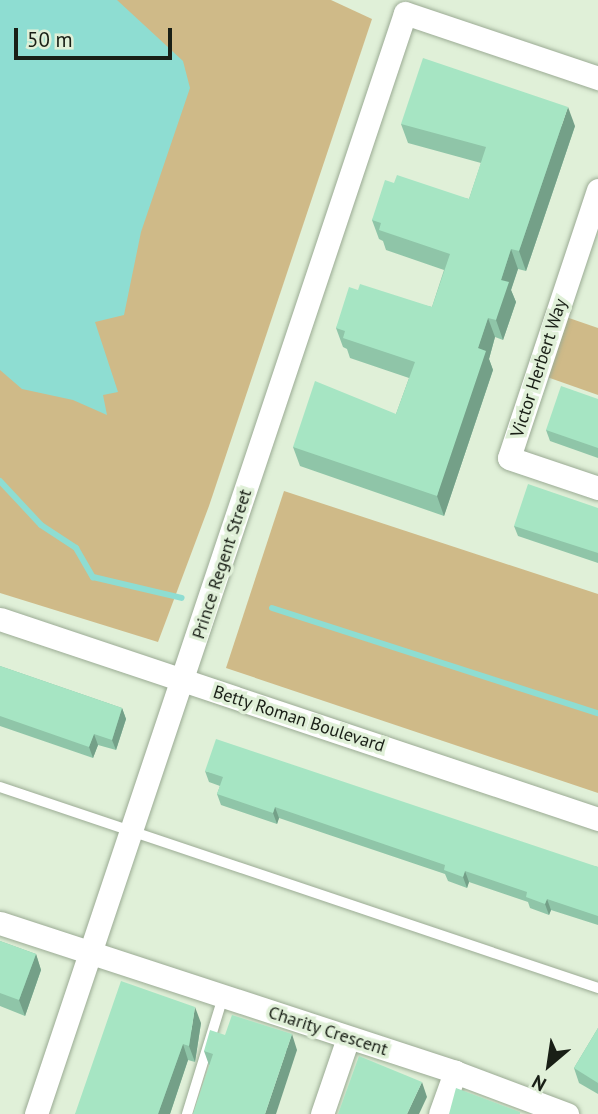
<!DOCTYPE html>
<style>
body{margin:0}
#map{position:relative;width:598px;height:1114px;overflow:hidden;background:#e0f0d8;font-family:"PT Sans",sans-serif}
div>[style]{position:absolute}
.green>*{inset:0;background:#cfba88}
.water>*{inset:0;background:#8eddd2}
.stream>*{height:6px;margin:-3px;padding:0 3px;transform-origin:3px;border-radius:3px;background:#8eddd2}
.roads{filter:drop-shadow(0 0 2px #9bab94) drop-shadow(0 0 2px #9bab94)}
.service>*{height:10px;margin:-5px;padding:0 5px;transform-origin:5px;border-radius:5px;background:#fff}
.minor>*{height:23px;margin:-11.5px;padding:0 11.5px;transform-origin:11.5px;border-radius:11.5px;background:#fff}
.wall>*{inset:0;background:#8fc5a8}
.shaded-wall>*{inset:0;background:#74a088}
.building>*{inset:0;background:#a6e5c3}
span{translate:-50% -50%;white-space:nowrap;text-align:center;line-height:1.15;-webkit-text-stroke:7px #e0f0d8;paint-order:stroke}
.street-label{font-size:18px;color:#191f16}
.north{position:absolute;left:514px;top:1030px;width:70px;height:70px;-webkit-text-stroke:5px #e0f0d8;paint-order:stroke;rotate:209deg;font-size:19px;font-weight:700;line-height:28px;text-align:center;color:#191f16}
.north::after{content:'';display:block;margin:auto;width:24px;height:32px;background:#191f16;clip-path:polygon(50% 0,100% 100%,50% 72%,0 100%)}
.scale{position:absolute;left:14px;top:28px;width:158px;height:32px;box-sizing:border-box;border:4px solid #191f16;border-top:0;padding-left:9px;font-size:21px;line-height:24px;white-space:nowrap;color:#191f16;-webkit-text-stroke:5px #e0f0d8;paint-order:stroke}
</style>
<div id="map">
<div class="green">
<div style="clip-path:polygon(0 0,331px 0,372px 19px,209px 506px,158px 642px,0 593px)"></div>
<div style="clip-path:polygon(566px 317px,598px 328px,598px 395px,547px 377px)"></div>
<div style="clip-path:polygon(284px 491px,598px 594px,598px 793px,226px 668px)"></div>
</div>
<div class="water">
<div style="clip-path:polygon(0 0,117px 0,183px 61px,190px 88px,141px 232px,124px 315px,95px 322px,118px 392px,103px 395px,107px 415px,73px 400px,22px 389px,0 370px)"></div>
</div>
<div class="stream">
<div style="left:0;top:481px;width:60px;rotate:47deg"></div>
<div style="left:41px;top:525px;width:42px;rotate:33.3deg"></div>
<div style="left:76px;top:548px;width:34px;rotate:60deg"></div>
<div style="left:93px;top:577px;width:91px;rotate:13.3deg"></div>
<div style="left:272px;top:608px;width:342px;rotate:17.9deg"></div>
</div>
<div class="roads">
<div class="service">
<div style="left:0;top:787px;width:631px;rotate:18.58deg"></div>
<div style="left:187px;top:1114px;width:122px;rotate:-72.9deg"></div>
</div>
<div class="minor">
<div style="left:598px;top:190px;width:282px;rotate:108.4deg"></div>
<div style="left:509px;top:458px;width:94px;rotate:18.6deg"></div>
<div style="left:0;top:619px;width:631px;rotate:18.49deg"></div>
<div style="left:0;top:923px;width:479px;rotate:18.1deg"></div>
<div style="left:455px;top:1072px;width:120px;rotate:20.6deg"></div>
<div style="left:36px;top:1114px;width:1161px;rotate:-71.47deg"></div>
<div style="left:405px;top:13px;width:204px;rotate:18.6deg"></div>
<div style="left:322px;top:1114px;width:80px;rotate:-71.1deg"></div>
<div style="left:440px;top:1114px;width:45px;rotate:-70.3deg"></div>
</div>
</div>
<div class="wall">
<div style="clip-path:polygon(401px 124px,575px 126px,526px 271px,518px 269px,511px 290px,516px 302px,503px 340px,495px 337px,489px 359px,493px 370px,444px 516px,300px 466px,293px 447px,396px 414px,409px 378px,350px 358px,347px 349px,343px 347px,336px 328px,358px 290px,432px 307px,444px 270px,386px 250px,383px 241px,379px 239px,372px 220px,394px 183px,469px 199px,481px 163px,408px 143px)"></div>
<div style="clip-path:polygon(598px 399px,598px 458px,550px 441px,546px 430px)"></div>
<div style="clip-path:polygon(598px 508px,598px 563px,518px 536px,514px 526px)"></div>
<div style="clip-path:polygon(0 666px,122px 708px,126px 719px,116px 750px,98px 745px,93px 758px,0 726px)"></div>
<div style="clip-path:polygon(205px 771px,598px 867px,598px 925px,551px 910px,549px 915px,530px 908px,528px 902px,469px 882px,467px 888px,448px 881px,445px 874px,279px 818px,277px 824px,221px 805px,217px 794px,220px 786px,209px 782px)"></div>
<div style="clip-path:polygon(0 941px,36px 954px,41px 970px,25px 1016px,0 1006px)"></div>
<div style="clip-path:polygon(201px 1023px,195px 1062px,188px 1060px,170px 1114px,75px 1114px)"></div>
<div style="clip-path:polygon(598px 1028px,598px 1094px,579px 1083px,574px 1068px)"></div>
<div style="clip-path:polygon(225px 1035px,297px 1050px,209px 1065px,204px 1051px)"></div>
</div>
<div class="shaded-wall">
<div style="clip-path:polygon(568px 107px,575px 126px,526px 271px,519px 251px)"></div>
<div style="clip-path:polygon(511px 249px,518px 269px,511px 290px,516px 302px,503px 340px,496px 320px,501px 280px)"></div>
<div style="clip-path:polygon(488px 318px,495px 337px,489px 359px,493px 370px,444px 516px,437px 496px,478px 348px)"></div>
<div style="clip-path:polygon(122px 708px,126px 719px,116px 750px,112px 740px)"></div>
<div style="clip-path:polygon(94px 734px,98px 745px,93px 758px,89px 747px)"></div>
<div style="clip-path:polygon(275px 807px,279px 818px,277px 824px,273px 813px)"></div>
<div style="clip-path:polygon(465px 871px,469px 882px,467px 888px,463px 877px)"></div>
<div style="clip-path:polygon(547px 899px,551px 910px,549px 915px,545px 904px)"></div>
<div style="clip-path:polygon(36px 954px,41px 970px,25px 1016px,19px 1000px)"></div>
<div style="clip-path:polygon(195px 1007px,201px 1023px,195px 1062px,189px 1046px)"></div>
<div style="clip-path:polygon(292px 1034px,297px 1050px,276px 1114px,265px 1114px)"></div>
<div style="clip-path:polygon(183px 1044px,188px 1060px,170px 1114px,158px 1114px)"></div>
<div style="clip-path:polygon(422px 1082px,427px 1097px,419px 1114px,407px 1114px)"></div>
</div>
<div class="building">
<div style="clip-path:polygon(423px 58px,568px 107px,519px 251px,511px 249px,501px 280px,509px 282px,496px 320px,488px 318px,478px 348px,486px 351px,437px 496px,293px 447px,315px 381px,396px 414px,415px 362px,343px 338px,345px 331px,336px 328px,349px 287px,358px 290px,360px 284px,432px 307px,450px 254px,379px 230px,381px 223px,372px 220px,385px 180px,394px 183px,397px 175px,469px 199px,486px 147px,401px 124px)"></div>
<div style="clip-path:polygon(561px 386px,598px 399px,598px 448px,546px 430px)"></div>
<div style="clip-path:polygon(528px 484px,598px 508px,598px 553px,514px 526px)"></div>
<div style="clip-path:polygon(0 666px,122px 708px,112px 740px,94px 734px,89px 747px,0 716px)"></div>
<div style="clip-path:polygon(216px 739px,598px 867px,598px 916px,547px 899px,545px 904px,526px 897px,527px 892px,465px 871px,463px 877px,444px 870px,445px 865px,275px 807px,273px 813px,217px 794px,223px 777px,205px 771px)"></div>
<div style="clip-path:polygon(0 941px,36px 954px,19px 1000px,0 993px)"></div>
<div style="clip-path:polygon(121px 981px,195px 1007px,189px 1046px,183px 1044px,158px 1114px,75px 1114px)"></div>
<div style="clip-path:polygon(232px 1015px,292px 1034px,265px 1114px,193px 1114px,213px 1054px,204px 1051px,210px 1030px,225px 1035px)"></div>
<div style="clip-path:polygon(598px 1028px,598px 1083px,574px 1068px)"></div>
<div style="clip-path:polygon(359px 1056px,422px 1082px,407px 1114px,338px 1114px)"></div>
<div style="clip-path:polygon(456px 1088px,520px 1112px,520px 1114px,449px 1114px)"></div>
</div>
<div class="street-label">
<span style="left:539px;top:368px;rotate:-72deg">Victor Herbert Way</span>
<span style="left:222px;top:564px;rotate:-72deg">Prince Regent Street</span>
<span style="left:299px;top:719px;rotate:18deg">Betty Roman Boulevard</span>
<span style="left:328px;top:1031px;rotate:18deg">Charity Crescent</span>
</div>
<div class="north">N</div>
<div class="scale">50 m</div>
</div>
